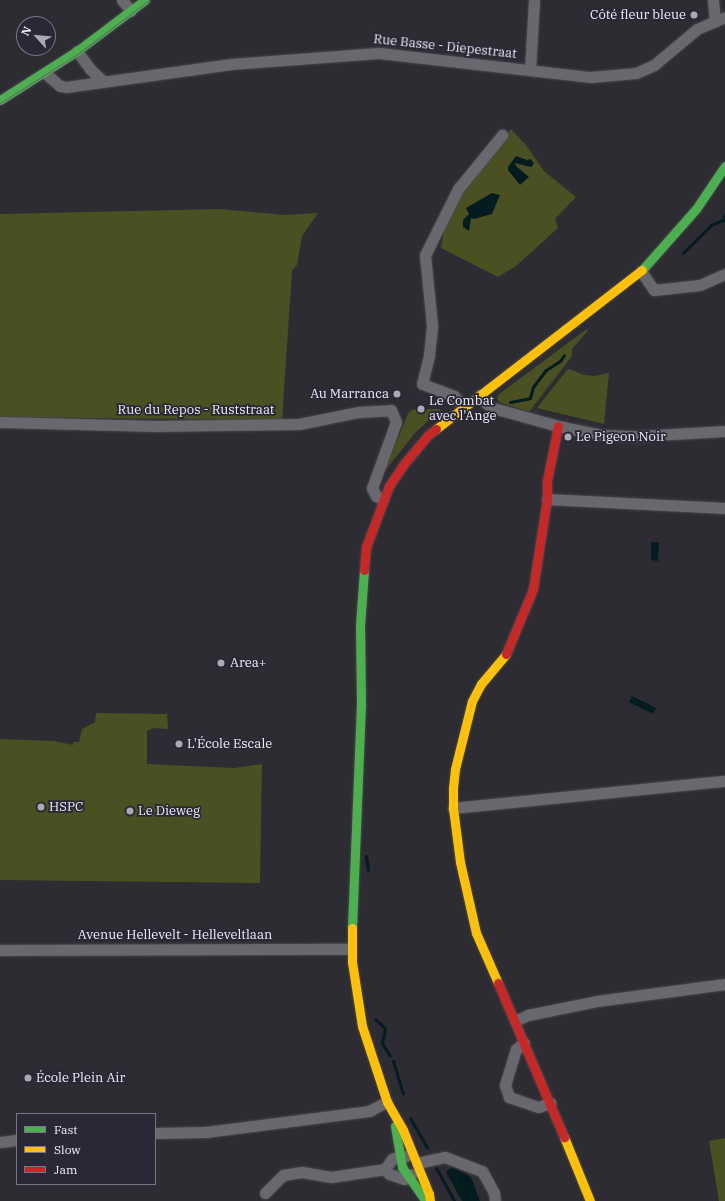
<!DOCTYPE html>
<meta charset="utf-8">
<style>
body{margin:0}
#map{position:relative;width:725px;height:1201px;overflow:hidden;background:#2c2c32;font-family:"IBM Plex Serif",serif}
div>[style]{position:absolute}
.green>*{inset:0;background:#4b5022}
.water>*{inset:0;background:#041c20}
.stream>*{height:3px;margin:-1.5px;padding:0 1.5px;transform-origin:1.5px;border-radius:1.5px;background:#041c20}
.roads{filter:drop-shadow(0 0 1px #49484e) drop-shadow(0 0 1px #49484e)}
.street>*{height:11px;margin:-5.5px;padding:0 5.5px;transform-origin:5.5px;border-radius:5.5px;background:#68686e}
.fast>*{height:9px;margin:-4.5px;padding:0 4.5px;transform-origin:4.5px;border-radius:4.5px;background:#4caf50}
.slow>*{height:9px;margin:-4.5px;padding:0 4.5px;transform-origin:4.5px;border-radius:4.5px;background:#ffc107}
.jam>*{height:9px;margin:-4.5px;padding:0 4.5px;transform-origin:4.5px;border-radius:4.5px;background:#c62828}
.tram>*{height:1px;margin:-0.5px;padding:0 0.5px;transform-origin:0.5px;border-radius:0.5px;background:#66666b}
.dots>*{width:11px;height:11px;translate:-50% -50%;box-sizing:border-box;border:2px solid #2a2836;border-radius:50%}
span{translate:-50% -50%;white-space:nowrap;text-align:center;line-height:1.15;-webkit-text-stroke:3.5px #2a2836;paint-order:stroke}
.poi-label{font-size:13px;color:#eeeef7}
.right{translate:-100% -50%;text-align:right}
.left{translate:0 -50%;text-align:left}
.street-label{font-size:13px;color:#eeeef7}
.legend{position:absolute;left:16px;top:1113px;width:140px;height:72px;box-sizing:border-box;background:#2a2836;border:1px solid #787783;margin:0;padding:5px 7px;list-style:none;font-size:12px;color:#eeeef7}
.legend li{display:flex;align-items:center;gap:8px;height:20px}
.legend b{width:20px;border:1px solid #787783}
.north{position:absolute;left:16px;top:16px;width:40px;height:40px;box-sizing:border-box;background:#2a2836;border:1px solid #787783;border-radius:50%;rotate:297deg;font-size:11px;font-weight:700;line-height:16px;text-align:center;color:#eeeef7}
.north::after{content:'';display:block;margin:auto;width:14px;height:18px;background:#aaaab2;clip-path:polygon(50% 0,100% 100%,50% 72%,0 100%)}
</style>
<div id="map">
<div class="green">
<div style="clip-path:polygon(511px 129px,526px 145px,544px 171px,576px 197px,555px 219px,558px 228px,516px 266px,498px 277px,441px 248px,445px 223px,465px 185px)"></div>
<div style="clip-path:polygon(219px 209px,285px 215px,318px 213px,302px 236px,297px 265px,292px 271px,282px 420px,0 417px,0 214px)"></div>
<div style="clip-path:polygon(588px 328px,587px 332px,572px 349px,572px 356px,529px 412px,499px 402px,497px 398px,498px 395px)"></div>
<div style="clip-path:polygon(569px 369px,584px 375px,594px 376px,609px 373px,604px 424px,537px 408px,567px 370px)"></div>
<div style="clip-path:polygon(416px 409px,441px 409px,415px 433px,385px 471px,394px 443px,397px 441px,407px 416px,410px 411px)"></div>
<div style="clip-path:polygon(96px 713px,167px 714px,168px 729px,154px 728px,147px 731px,147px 764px,234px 768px,262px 764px,260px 883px,0 880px,0 739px,54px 741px,73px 745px,73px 742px,79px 742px,82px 729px,95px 722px)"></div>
<div style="clip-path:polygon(725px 1138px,725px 1201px,719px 1201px,709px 1141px)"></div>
</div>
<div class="water">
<div style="clip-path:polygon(516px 156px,527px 160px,531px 159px,534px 164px,531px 167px,515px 163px,516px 166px,529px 177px,520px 185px,508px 170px,508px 167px)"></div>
<div style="clip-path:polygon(492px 193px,500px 195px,492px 214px,474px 219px,471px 218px,469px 231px,463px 227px,463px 220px,469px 214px,466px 208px)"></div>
<div style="clip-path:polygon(651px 542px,659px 542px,658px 561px,651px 560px)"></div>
<div style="clip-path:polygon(632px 696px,656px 708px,653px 714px,629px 702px)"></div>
<div style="clip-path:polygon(452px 1167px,468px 1175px,472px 1179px,480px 1201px,462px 1201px,446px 1172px)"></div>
</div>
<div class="stream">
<div style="left:683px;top:253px;width:40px;rotate:-45deg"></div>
<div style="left:711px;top:225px;width:13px;rotate:-23deg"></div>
<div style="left:723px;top:220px;width:5px;rotate:-68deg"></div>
<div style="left:510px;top:402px;width:20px;rotate:-11deg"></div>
<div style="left:530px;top:398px;width:11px;rotate:-75deg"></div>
<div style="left:533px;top:387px;width:21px;rotate:-53deg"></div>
<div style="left:546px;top:370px;width:17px;rotate:-33deg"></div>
<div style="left:560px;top:361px;width:7px;rotate:-56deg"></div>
<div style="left:366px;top:856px;width:14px;rotate:82deg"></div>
<div style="left:375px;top:1019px;width:12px;rotate:42deg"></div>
<div style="left:384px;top:1027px;width:3px;rotate:72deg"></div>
<div style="left:385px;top:1030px;width:13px;rotate:103deg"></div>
<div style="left:382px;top:1043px;width:15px;rotate:58deg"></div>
<div style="left:393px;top:1061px;width:34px;rotate:73deg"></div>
<div style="left:410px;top:1118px;width:34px;rotate:60deg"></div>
<div style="left:436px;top:1168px;width:38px;rotate:61deg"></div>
</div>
<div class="roads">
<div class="street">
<div style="left:122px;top:0;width:14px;rotate:51deg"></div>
<div style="left:713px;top:0;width:21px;rotate:85deg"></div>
<div style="left:77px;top:51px;width:22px;rotate:54deg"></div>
<div style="left:90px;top:69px;width:18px;rotate:43deg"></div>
<div style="left:530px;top:70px;width:70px;rotate:-86.7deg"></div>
<div style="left:45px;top:73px;width:20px;rotate:41deg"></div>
<div style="left:60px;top:86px;width:6px;rotate:9deg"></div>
<div style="left:66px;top:87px;width:167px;rotate:-7.9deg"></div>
<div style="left:231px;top:64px;width:148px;rotate:-4.3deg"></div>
<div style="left:379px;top:53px;width:213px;rotate:6.5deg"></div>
<div style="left:591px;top:77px;width:45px;rotate:-5.1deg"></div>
<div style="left:636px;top:73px;width:20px;rotate:-24deg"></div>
<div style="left:654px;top:65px;width:56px;rotate:-39.9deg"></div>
<div style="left:697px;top:29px;width:30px;rotate:-23deg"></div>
<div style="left:641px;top:271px;width:23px;rotate:56deg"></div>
<div style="left:654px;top:290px;width:46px;rotate:-6.2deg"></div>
<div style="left:700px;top:285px;width:27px;rotate:-24deg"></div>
<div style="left:480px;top:395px;width:11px;rotate:52deg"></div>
<div style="left:487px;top:404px;width:7px;rotate:34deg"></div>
<div style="left:493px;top:408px;width:67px;rotate:15.5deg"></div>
<div style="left:558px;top:426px;width:44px;rotate:11.8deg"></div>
<div style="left:601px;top:435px;width:37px;rotate:2deg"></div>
<div style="left:638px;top:436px;width:87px;rotate:-3.3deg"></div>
<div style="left:464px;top:407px;width:15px;rotate:-132deg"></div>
<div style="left:454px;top:396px;width:34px;rotate:-159deg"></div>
<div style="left:422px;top:384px;width:30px;rotate:-76deg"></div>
<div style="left:429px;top:355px;width:30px;rotate:-84deg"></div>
<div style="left:432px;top:325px;width:70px;rotate:-95.7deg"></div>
<div style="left:425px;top:255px;width:74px;rotate:-63.4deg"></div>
<div style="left:458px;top:189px;width:70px;rotate:-50.8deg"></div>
<div style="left:0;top:422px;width:155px;rotate:1.5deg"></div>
<div style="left:155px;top:426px;width:144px;rotate:-0.8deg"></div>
<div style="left:299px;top:424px;width:60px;rotate:-11.5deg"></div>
<div style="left:358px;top:412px;width:33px;rotate:-3deg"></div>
<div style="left:391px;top:410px;width:13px;rotate:67deg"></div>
<div style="left:396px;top:422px;width:70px;rotate:110deg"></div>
<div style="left:372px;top:488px;width:9px;rotate:63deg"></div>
<div style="left:376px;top:496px;width:8px;rotate:23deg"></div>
<div style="left:547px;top:499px;width:178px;rotate:2.9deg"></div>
<div style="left:453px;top:808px;width:273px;rotate:-5.7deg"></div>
<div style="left:0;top:950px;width:351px;rotate:-0.2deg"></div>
<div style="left:515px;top:1021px;width:14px;rotate:-25deg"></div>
<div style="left:528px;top:1015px;width:70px;rotate:-11.5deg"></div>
<div style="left:597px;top:1001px;width:129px;rotate:-7.6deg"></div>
<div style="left:524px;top:1043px;width:10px;rotate:143deg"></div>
<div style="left:516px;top:1049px;width:38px;rotate:107deg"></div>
<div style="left:505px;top:1085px;width:13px;rotate:72deg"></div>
<div style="left:509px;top:1097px;width:31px;rotate:19deg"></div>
<div style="left:538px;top:1107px;width:13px;rotate:-18deg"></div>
<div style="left:155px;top:1133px;width:51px;rotate:-1.1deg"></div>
<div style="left:206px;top:1132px;width:164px;rotate:-7.3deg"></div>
<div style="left:369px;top:1111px;width:20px;rotate:-27deg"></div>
<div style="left:0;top:1142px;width:17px;rotate:-7deg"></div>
<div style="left:417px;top:1163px;width:29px;rotate:-12deg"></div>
<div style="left:445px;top:1157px;width:40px;rotate:21deg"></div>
<div style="left:482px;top:1171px;width:25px;rotate:61deg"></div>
<div style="left:494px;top:1193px;width:8px;rotate:83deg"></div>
<div style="left:385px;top:1169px;width:6px;rotate:51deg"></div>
<div style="left:389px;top:1174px;width:16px;rotate:18deg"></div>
<div style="left:404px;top:1179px;width:9px;rotate:-32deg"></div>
<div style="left:385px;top:1169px;width:12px;rotate:-55deg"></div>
<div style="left:392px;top:1159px;width:8px;rotate:-23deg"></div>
<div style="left:399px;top:1156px;width:7px"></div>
<div style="left:265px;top:1193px;width:25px;rotate:-45deg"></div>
<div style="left:283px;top:1175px;width:19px;rotate:-9deg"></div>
<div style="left:302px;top:1172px;width:29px;rotate:10deg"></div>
<div style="left:331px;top:1177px;width:55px;rotate:-8.4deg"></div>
</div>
<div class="fast">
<div style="left:0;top:100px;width:91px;rotate:-32.5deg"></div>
<div style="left:77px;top:51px;width:85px;rotate:-36.9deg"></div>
<div style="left:642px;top:270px;width:81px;rotate:-48.5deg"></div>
<div style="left:696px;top:209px;width:52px;rotate:-56deg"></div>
<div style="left:352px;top:928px;width:224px;rotate:-87.7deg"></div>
<div style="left:361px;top:704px;width:78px;rotate:-90.7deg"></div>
<div style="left:360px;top:626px;width:56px;rotate:-85.9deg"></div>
<div style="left:395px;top:1126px;width:42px;rotate:80.3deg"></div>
<div style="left:402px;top:1167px;width:37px;rotate:55deg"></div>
</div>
<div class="slow">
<div style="left:436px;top:429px;width:260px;rotate:-37.7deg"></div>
<div style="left:352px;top:928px;width:34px;rotate:90deg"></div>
<div style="left:352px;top:962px;width:65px;rotate:81.1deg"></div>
<div style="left:362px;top:1026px;width:80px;rotate:71.8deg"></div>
<div style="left:387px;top:1102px;width:32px;rotate:60deg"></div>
<div style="left:403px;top:1130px;width:69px;rotate:67.9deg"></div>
<div style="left:429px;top:1194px;width:7px;rotate:82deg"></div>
<div style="left:498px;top:983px;width:55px;rotate:-113.7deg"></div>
<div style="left:476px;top:933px;width:73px;rotate:-102.7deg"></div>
<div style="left:460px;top:862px;width:54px;rotate:-97.4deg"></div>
<div style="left:453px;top:808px;width:20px;rotate:-90deg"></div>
<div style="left:453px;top:788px;width:19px;rotate:-84deg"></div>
<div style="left:455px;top:769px;width:70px;rotate:-76deg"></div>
<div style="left:472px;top:701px;width:19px;rotate:-62deg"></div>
<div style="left:481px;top:684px;width:39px;rotate:-50deg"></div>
<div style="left:564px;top:1137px;width:69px;rotate:67.9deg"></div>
</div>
<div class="jam">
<div style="left:364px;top:570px;width:23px;rotate:-85deg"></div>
<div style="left:366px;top:547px;width:65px;rotate:-69.3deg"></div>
<div style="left:389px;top:486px;width:25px;rotate:-56deg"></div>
<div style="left:403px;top:465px;width:39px;rotate:-50deg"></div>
<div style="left:428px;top:435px;width:10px;rotate:-37deg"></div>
<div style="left:506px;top:654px;width:70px;rotate:-67.4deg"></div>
<div style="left:533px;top:589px;width:91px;rotate:-81.2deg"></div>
<div style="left:547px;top:499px;width:18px;rotate:-90deg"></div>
<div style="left:547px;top:481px;width:56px;rotate:-78.7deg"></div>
<div style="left:498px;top:983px;width:168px;rotate:66.8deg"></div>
</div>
</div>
<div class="tram">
<div style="left:0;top:103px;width:93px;rotate:-32.3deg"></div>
<div style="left:79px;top:53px;width:88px;rotate:-37.1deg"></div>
</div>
<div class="dots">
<div style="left:694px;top:15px;background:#aaaab2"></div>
<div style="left:397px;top:394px;background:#aaaab2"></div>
<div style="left:421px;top:409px;background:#aaaab2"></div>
<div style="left:568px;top:437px;background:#aaaab2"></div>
<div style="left:221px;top:663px;background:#aaaab2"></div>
<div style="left:179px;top:744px;background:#aaaab2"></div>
<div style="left:41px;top:807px;background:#aaaab2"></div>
<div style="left:130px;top:811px;background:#aaaab2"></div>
<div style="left:28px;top:1078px;background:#aaaab2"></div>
</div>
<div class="poi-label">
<span class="right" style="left:686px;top:15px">Côté fleur bleue</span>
<span class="right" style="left:389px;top:394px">Au Marranca</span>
<span class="left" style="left:429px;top:409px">Le Combat<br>avec l'Ange</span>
<span class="left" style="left:576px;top:437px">Le Pigeon Noir</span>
<span class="left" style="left:230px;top:663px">Area+</span>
<span class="left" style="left:187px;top:744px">L'École Escale</span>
<span class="left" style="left:49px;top:807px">HSPC</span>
<span class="left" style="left:138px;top:811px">Le Dieweg</span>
<span class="left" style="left:36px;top:1078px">École Plein Air</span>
</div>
<div class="street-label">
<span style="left:445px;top:47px;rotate:6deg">Rue Basse - Diepestraat</span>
<span style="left:196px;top:410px">Rue du Repos - Ruststraat</span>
<span style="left:175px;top:935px">Avenue Hellevelt - Helleveltlaan</span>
</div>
<ul class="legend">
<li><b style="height:5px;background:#4caf50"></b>Fast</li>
<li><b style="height:5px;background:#ffc107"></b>Slow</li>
<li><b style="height:5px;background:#c62828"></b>Jam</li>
</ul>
<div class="north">N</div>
</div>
